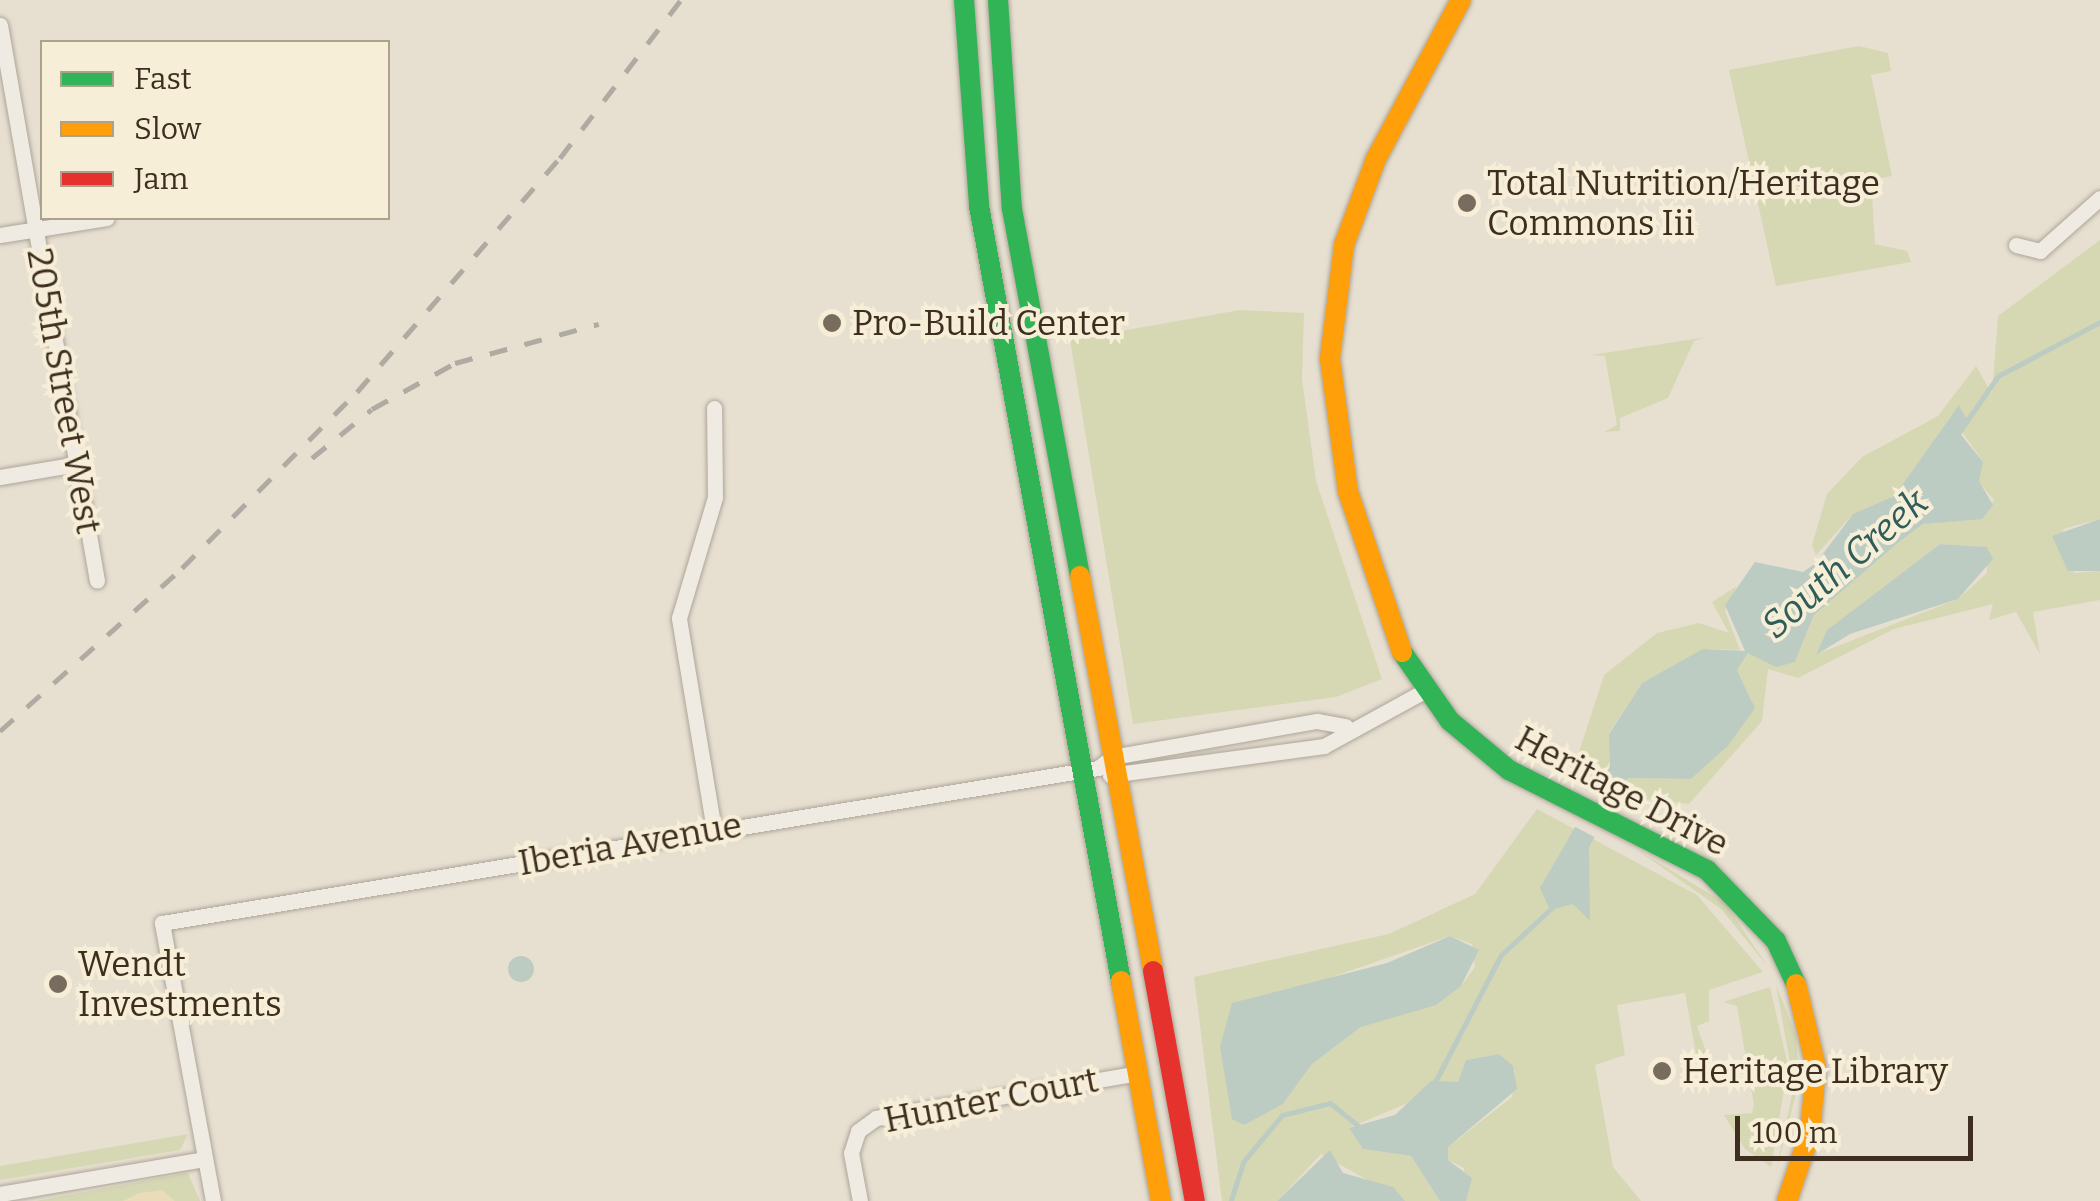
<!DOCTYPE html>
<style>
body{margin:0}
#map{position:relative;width:2100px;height:1201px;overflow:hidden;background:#e7e0d1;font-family:Bitter,serif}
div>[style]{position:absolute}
.green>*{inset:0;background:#d6d7b3}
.sand>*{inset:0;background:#eadcb9}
.water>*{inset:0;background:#bcccc2}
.round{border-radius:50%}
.pier>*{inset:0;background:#e7e0d1}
.stream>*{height:5px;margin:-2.5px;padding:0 2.5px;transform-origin:2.5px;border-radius:2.5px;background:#bcccc2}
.roads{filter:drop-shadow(0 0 2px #ada599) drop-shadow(0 0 2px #ada599)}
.street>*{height:15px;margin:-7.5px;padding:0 7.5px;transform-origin:7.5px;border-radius:7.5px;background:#efebe3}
.fast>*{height:20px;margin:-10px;padding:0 10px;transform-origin:10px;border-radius:10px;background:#30b455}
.slow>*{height:20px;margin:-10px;padding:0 10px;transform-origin:10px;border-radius:10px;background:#ff9f0a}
.jam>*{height:20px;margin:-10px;padding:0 10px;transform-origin:10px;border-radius:10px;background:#e5322d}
.rail>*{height:5px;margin-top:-2.5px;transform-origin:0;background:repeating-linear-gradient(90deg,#afaaa2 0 18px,transparent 0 36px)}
.dots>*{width:28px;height:28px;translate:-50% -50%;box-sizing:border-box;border:5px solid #f7eed8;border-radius:50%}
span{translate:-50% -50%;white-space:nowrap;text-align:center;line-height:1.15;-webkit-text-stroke:8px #f7eed8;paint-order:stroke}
.poi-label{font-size:35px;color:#3d2e20}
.left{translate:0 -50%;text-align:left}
.street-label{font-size:35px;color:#3d2e20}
.water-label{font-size:38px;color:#2f5d5a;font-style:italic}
.legend{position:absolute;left:40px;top:40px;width:350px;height:180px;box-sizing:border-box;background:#f7eed8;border:2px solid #ada18e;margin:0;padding:12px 18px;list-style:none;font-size:30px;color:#3d2e20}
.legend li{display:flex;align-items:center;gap:20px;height:50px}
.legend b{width:50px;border:2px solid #ada18e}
.scale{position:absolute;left:1735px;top:1116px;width:238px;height:45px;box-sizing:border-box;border:5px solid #3d2e20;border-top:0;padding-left:12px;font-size:30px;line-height:35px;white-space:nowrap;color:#3d2e20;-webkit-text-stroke:8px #f7eed8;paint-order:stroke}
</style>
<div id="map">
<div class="green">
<div style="clip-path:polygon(1859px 46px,1888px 53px,1891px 71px,1871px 75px,1892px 176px,1871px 180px,1875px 244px,1907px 251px,1911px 262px,1776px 286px,1729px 70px)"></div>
<div style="clip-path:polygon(evenodd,2100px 240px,2100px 519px,2063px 529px,2074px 573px,2100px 571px,2100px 600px,2033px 612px,2040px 654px,2016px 612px,1989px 620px,1993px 604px,1894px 629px,1798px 678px,1768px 669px,1762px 721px,1689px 804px,1616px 796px,1628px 778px,1691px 779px,1728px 746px,1752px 701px,1737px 670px,1749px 652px,1769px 663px,1799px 653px,1814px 615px,1899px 542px,1923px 524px,1987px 513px,1994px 500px,1978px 481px,1983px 462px,1951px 416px,1894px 496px,1853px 514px,1816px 555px,1812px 545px,1827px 494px,1862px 457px,1938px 416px,1976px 366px,1992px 394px,1998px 316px,2100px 240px,1940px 544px,1987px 547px,1987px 573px,1958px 599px,1817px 654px,1827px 630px,1940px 544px)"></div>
<div style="clip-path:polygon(1240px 310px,1304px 313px,1302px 379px,1316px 481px,1382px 679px,1336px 697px,1133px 724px,1070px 340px)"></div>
<div style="clip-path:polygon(1707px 337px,1694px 341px,1668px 398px,1620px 418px,1620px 431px,1604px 432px,1617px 425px,1605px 356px,1591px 355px)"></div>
<div style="clip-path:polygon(1737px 586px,1725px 611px,1740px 650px,1707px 649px,1642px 683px,1609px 733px,1613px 756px,1596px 786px,1572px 774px,1604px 675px,1657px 633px,1699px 623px,1729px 633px,1712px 602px)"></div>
<div style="clip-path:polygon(evenodd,1537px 809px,1697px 895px,1763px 972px,1709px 990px,1709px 1021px,1697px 1026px,1716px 1080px,1701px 1082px,1685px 993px,1617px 1005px,1625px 1055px,1595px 1065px,1613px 1167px,1641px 1201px,1466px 1201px,1464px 1168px,1448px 1160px,1448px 1147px,1512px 1097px,1515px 1071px,1499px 1054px,1466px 1060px,1459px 1081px,1349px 1128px,1363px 1149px,1411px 1156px,1440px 1201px,1405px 1201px,1321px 1154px,1277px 1201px,1222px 1201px,1194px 977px,1389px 934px,1475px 894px,1537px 809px,1450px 936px,1472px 944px,1475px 967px,1461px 986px,1361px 1027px,1312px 1064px,1283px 1104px,1245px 1124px,1329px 978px,1450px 936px)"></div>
<div style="clip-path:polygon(1636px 849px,1725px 903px,1768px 967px,1721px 909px)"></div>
<div style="clip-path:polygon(1776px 985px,1796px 1035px,1799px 1082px,1775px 1176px,1794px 1085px)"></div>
<div style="clip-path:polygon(1770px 987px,1788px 1066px,1771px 1167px,1745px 1149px,1724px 1115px,1752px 1113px,1754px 1105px,1737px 1006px,1723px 1002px)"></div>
<div style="clip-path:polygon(188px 1134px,180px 1150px,0 1180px,0 1166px)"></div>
<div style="clip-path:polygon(188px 1173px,200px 1201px,36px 1201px,165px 1177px)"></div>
</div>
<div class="sand">
<div style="clip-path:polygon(162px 1190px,175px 1201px,123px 1201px,139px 1193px)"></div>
</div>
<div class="water">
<div style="clip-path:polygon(1959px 405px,1967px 420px,1958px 431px,1983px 462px,1979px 481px,1993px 505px,1982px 519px,1923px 524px,1899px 542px,1814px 615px,1795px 662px,1776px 667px,1748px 653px,1737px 670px,1755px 708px,1728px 746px,1691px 779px,1628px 778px,1589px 847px,1590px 921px,1573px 904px,1550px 910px,1540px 888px,1610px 766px,1609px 734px,1642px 683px,1703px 649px,1745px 651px,1725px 605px,1755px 562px,1803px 572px,1816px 563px,1853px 514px,1894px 496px)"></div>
<div style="clip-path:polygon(2100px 519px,2100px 571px,2068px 571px,2052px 536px)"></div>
<div style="clip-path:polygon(1940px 544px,1987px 547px,1993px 559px,1958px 599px,1850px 634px,1816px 655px,1827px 630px)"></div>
<div style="clip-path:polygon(1450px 936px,1479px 950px,1461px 986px,1436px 1005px,1361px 1027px,1312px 1064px,1283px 1104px,1244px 1125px,1232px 1119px,1220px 1047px,1232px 1003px,1387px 963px)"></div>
<div class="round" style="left:508px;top:956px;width:26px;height:26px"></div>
<div style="clip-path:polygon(1499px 1054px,1513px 1066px,1517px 1089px,1448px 1147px,1448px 1160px,1472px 1178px,1466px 1201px,1440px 1201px,1411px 1156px,1363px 1149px,1349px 1128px,1395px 1115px,1431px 1081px,1458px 1082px,1466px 1060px)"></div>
<div style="clip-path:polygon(1330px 1150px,1343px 1173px,1393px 1187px,1405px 1201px,1277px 1201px)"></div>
</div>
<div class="pier">
<div style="clip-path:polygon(1591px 783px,1621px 798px,1600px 840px,1568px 823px)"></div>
</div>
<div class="stream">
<div style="left:1957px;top:435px;width:72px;rotate:-55.2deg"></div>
<div style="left:1998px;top:376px;width:115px;rotate:-27.9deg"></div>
<div style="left:1434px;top:1084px;width:145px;rotate:-62.6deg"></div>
<div style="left:1501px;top:955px;width:76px;rotate:-42.9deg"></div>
<div style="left:1231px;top:1200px;width:40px;rotate:-72deg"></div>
<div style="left:1243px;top:1162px;width:61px;rotate:-50.3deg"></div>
<div style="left:1282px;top:1115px;width:49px;rotate:-14deg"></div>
<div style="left:1330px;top:1103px;width:36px;rotate:39deg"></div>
</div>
<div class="roads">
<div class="street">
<div style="left:0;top:25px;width:564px;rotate:80.1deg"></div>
<div style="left:0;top:235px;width:108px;rotate:-9deg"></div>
<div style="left:2016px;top:245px;width:25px;rotate:14deg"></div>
<div style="left:2040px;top:251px;width:80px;rotate:-41.5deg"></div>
<div style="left:0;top:477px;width:79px;rotate:-9.5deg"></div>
<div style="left:1110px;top:775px;width:216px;rotate:-7.7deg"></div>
<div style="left:1324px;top:746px;width:114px;rotate:-28.8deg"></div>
<div style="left:714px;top:830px;width:215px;rotate:-99.4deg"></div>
<div style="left:679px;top:618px;width:126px;rotate:-73.4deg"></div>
<div style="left:715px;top:497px;width:89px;rotate:-90.6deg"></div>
<div style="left:0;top:1194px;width:208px;rotate:-9.7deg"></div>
<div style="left:213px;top:1201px;width:283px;rotate:-100.4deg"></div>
<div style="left:162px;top:923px;width:949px;rotate:-9.4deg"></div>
<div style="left:1098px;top:768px;width:18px;rotate:-38deg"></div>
<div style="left:1112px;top:757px;width:208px;rotate:-10deg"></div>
<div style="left:1317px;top:721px;width:29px;rotate:10deg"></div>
<div style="left:860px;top:1201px;width:49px;rotate:-100.6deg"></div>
<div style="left:851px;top:1153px;width:23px;rotate:-72deg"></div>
<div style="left:858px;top:1131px;width:22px;rotate:-36deg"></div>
<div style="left:876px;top:1118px;width:266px;rotate:-9.7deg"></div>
</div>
<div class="fast">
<div style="left:964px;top:0;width:207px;rotate:85.8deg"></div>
<div style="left:979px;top:206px;width:788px;rotate:79.62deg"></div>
<div style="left:998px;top:0;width:209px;rotate:86.2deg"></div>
<div style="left:1012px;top:209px;width:373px;rotate:79.5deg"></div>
<div style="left:1402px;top:652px;width:84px;rotate:55.2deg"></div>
<div style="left:1450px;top:721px;width:77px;rotate:39.7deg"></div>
<div style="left:1509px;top:770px;width:222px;rotate:26.8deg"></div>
<div style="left:1707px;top:870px;width:99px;rotate:45.8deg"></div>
<div style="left:1776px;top:941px;width:47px;rotate:65.1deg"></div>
</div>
<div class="slow">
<div style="left:1080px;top:576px;width:402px;rotate:79.5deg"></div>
<div style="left:1402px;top:652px;width:169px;rotate:-108.6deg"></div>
<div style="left:1348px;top:492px;width:135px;rotate:-97.7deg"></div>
<div style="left:1330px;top:358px;width:114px;rotate:-82.9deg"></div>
<div style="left:1344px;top:245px;width:92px;rotate:-69.6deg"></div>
<div style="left:1376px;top:159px;width:180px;rotate:-61.9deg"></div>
<div style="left:1121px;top:981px;width:224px;rotate:79.7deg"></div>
<div style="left:1787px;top:1201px;width:72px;rotate:-71.3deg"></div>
<div style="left:1810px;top:1133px;width:66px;rotate:-84.8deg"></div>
<div style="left:1816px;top:1067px;width:85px;rotate:-103.5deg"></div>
</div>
<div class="jam">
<div style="left:1153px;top:971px;width:234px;rotate:79.7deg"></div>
</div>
</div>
<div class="rail">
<div style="left:312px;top:458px;width:77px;rotate:-39.2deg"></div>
<div style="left:372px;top:409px;width:95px;rotate:-29deg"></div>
<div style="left:455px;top:363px;width:149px;rotate:-15.2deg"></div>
<div style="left:0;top:731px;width:244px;rotate:-41.8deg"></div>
<div style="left:182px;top:568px;width:248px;rotate:-45.2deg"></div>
<div style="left:357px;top:392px;width:310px;rotate:-49.1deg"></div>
<div style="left:560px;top:158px;width:199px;rotate:-52.6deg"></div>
</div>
<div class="dots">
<div style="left:1467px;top:203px;background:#786c5e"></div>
<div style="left:832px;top:323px;background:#786c5e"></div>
<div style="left:58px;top:984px;background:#786c5e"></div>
<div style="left:1662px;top:1071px;background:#786c5e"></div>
</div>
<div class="poi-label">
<span class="left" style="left:1487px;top:203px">Total Nutrition/Heritage<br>Commons Iii</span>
<span class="left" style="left:852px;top:323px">Pro-Build Center</span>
<span class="left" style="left:78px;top:984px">Wendt<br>Investments</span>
<span class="left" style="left:1682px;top:1071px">Heritage Library</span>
</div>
<div class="street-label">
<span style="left:64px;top:391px;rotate:80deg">205th Street West</span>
<span style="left:1622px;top:791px;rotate:28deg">Heritage Drive</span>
<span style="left:630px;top:844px;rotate:-10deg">Iberia Avenue</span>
<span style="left:991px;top:1100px;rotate:-11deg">Hunter Court</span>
</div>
<div class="water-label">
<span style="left:1845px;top:564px;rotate:-41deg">South Creek</span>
</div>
<ul class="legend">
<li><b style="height:12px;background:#30b455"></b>Fast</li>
<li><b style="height:12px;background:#ff9f0a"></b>Slow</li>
<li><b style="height:12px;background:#e5322d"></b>Jam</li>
</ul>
<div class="scale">100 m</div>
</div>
